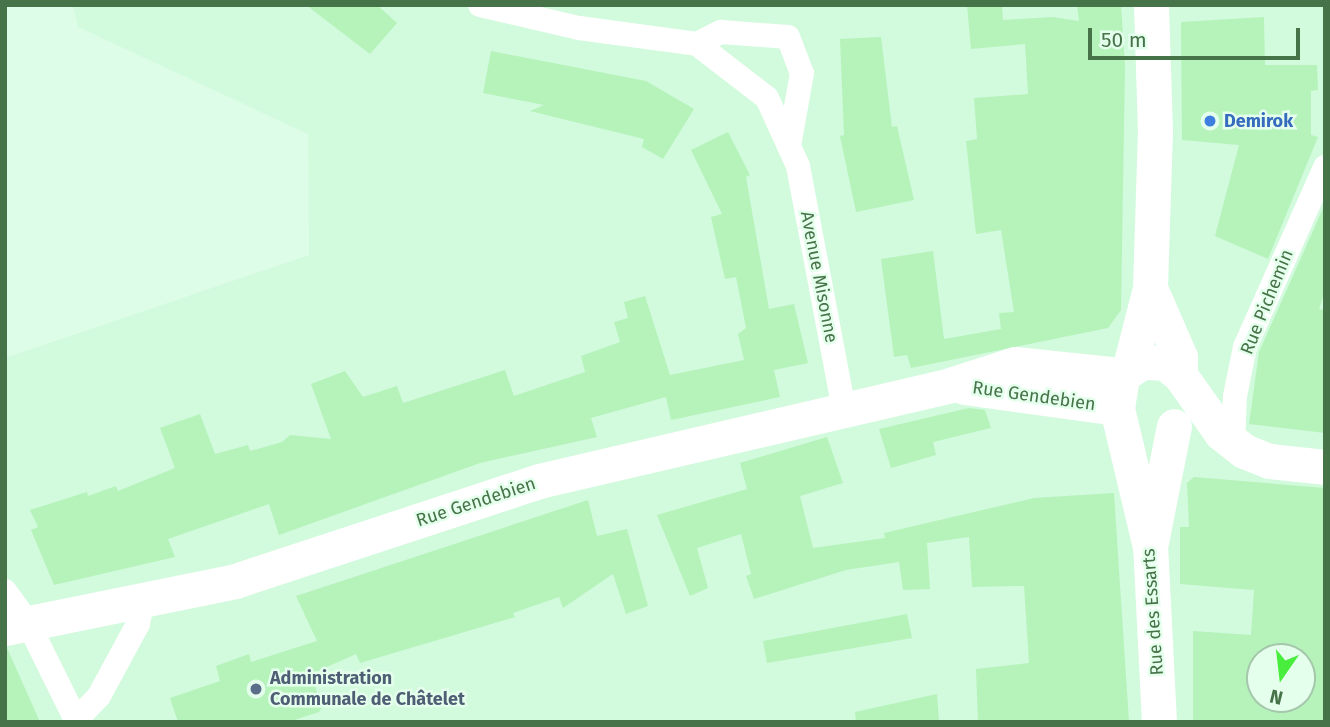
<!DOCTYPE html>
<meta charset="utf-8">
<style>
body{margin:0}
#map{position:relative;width:1330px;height:727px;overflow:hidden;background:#defde8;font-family:"Fira Sans",sans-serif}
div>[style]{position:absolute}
.residential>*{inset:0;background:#d2fadd}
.building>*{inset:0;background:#b5f3bb}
.street>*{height:24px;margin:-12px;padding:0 12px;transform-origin:12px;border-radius:12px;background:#fff}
.secondary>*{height:35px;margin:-17.5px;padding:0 17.5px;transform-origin:17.5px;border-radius:17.5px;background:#fff}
.dots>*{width:19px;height:19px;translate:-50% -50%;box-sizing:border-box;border:4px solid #e5ffed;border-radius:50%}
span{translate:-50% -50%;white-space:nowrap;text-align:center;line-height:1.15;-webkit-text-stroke:5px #e5ffed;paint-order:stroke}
.shop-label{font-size:18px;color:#366cbe;font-weight:700}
.left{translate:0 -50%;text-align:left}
.street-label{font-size:18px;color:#467348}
.service-label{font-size:18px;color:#4e5e75;font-weight:700}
.frame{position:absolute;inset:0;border:7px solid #467348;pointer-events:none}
.north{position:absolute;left:1246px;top:643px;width:70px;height:70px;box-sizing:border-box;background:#e5ffed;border:2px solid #a5c7ab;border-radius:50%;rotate:194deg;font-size:19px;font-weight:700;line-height:28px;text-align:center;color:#467348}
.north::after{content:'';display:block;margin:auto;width:24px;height:32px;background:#49ed3d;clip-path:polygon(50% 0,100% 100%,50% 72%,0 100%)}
.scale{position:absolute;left:1088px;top:28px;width:212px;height:32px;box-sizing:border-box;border:4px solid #467348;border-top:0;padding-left:9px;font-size:21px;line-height:24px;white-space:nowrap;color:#467348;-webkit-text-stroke:5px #e5ffed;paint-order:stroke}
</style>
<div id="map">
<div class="residential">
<div style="clip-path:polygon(evenodd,73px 5px,1325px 5px,1325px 722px,5px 722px,5px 358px,309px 255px,308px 134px,78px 27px,73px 5px,1260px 657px,1302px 657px,1302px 699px,1260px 699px,1260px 657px)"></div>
</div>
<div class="building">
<div style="clip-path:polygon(306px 5px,377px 5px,397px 23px,370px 54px)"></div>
<div style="clip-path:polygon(967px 5px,1002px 5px,1003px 20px,1052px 17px,1079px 21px,1077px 5px,1121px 5px,1125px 66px,1121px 310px,1108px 328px,911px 368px,907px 355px,894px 357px,881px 259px,933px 251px,944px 339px,1001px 329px,999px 313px,1014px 312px,1001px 230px,976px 234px,966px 141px,977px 139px,974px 98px,1028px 94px,1025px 44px,971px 49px)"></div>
<div style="clip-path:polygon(1264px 17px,1265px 65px,1317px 65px,1318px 90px,1311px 91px,1311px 135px,1318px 137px,1268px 259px,1215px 236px,1239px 145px,1182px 140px,1181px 33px,1181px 22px)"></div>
<div style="clip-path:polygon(881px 37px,892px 127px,897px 126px,914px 200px,856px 212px,840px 136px,844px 135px,840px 39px)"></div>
<div style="clip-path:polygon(491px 51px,646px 81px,694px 109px,663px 159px,642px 147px,644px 139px,530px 111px,544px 105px,483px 93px)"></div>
<div style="clip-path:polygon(728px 132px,750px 175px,746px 177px,769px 309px,794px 304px,808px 363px,774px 370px,780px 397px,671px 420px,666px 397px,591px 418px,597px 437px,480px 463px,279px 535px,269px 504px,168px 539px,175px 557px,54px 585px,31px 530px,38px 527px,30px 510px,87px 492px,88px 496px,116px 486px,118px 491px,175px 468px,160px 428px,200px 414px,215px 454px,248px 445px,250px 451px,282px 442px,290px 435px,331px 439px,311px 384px,345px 371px,363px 397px,397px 386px,403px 403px,505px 370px,514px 396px,585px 372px,581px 356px,620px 342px,614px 322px,628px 318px,624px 302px,645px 296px,670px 375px,744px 360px,738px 334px,746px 328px,736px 277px,725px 279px,711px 217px,722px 214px,691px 150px)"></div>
<div style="clip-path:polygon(1325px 204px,1325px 291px,1319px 309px,1325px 310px,1325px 433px,1249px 424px,1259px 352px)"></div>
<div style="clip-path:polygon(969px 408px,985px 410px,991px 428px,933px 442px,936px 455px,891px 468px,879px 429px)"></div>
<div style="clip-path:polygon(827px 437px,843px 483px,800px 496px,813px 548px,885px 538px,884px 533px,1034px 498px,1114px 493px,1129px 722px,978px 722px,976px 669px,1029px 663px,1024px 586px,972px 587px,969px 537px,927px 543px,930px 589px,903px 590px,899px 562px,846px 570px,754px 599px,746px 576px,751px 574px,741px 534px,697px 548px,708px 588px,690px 596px,657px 515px,747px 489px,740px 463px)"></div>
<div style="clip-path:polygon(evenodd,1194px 477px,1325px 488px,1325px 722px,1193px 722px,1193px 631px,1251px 635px,1254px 590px,1180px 584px,1180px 527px,1189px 527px,1187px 483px,1194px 477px,1260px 657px,1302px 657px,1302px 699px,1260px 699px,1260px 657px)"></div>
<div style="clip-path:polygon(588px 500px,597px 536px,627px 529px,648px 606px,626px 614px,613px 574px,563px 608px,559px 597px,513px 613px,515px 617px,360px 663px,356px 654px,311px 674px,322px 708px,319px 712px,288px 722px,178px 722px,170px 698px,220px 681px,216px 666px,249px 654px,251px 662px,317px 641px,296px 596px)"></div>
<div style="clip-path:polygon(907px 614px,912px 638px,767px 663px,763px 641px)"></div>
<div style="clip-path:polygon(5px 648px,7px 648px,40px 722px,5px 722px)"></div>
<div style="clip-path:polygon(937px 694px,939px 722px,856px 722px,855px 712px)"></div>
</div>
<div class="street">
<div style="left:480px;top:5px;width:102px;rotate:13.1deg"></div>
<div style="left:579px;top:28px;width:119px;rotate:7.7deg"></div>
<div style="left:697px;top:44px;width:88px;rotate:37.6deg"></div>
<div style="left:767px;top:98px;width:75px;rotate:65.5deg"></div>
<div style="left:798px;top:166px;width:248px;rotate:79.3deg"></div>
<div style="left:697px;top:44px;width:27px;rotate:-27deg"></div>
<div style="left:721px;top:32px;width:67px;rotate:4.3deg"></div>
<div style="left:788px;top:37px;width:39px;rotate:69deg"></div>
<div style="left:802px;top:73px;width:74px;rotate:100.1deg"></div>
<div style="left:1233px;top:443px;width:47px;rotate:-87.6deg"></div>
<div style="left:1235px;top:396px;width:50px;rotate:-78.5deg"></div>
<div style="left:1245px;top:347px;width:197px;rotate:-66deg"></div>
<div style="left:5px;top:591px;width:37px;rotate:54deg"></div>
<div style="left:27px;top:621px;width:113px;rotate:63.7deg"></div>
<div style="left:76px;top:720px;width:33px;rotate:-46deg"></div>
<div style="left:99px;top:696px;width:82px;rotate:-61.6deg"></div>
<div style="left:138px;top:624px;width:25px;rotate:-79deg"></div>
</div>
<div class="secondary">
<div style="left:1150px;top:288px;width:75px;rotate:66.5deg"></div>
<div style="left:1180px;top:357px;width:18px;rotate:90deg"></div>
<div style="left:1130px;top:366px;width:81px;rotate:-75.6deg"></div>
<div style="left:1150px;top:288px;width:156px;rotate:-88.2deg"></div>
<div style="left:1155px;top:132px;width:127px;rotate:-91.8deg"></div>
<div style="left:964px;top:387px;width:154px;rotate:7.8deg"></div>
<div style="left:1151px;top:542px;width:118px;rotate:-78.8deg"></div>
<div style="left:5px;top:628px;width:235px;rotate:-11.5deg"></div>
<div style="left:235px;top:581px;width:320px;rotate:-18.2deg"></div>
<div style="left:539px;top:481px;width:422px;rotate:-13.1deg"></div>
<div style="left:950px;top:385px;width:68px;rotate:-17.9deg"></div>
<div style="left:1015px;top:364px;width:108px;rotate:5.9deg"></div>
<div style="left:1159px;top:722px;width:175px;rotate:-92.9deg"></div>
<div style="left:1150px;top:547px;width:143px;rotate:-103.4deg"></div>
<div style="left:1117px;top:408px;width:33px;rotate:-81deg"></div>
<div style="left:1122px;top:375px;width:24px;rotate:-33deg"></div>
<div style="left:1142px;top:362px;width:23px;rotate:2deg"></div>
<div style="left:1165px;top:363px;width:19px;rotate:39deg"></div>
<div style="left:1180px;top:375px;width:71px;rotate:54.7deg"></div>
<div style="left:1221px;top:433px;width:29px;rotate:38deg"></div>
<div style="left:1244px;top:451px;width:27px;rotate:22deg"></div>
<div style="left:1269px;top:461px;width:56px;rotate:6.1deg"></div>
</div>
<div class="dots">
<div style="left:1210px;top:121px;background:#3f7fe0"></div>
<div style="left:256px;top:689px;background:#5c6f8a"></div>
</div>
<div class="shop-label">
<span class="left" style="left:1224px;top:121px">Demirok</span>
</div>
<div class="street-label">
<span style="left:819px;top:277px;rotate:79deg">Avenue Misonne</span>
<span style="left:1267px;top:302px;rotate:-68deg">Rue Pichemin</span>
<span style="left:1034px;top:396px;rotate:8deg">Rue Gendebien</span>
<span style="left:476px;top:502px;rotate:-18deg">Rue Gendebien</span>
<span style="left:1153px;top:612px;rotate:-94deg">Rue des Essarts</span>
</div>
<div class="service-label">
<span class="left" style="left:270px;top:689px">Administration<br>Communale de Châtelet</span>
</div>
<div class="frame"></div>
<div class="north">N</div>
<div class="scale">50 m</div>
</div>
